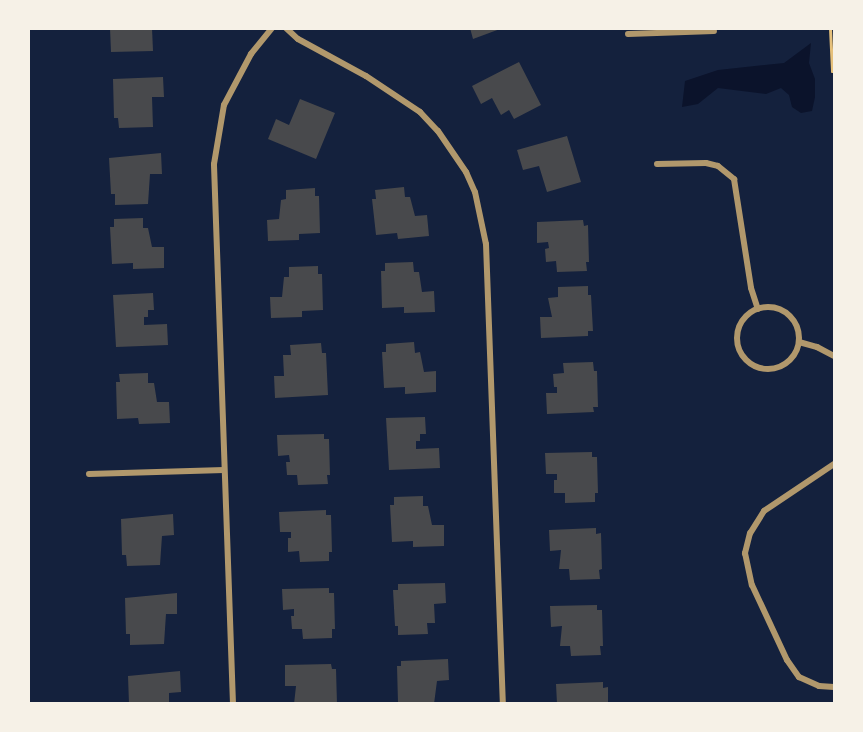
<!DOCTYPE html>
<style>
body{margin:0}
#map{position:relative;width:863px;height:732px;overflow:hidden;background:#14213d;font-family:"Alegreya Sans",sans-serif}
div>[style]{position:absolute}
.water>*{inset:0;background:#0b132b}
.building>*{inset:0;background:#48494c}
.path>*{height:3px;margin:-1.5px;padding:0 1.5px;transform-origin:1.5px;border-radius:1.5px;background:#e5c07b}
.minor>*{height:6px;margin:-3px;padding:0 3px;transform-origin:3px;border-radius:3px;background:#b1986c}
.minor>.ring{margin:-3px;padding:0;box-sizing:content-box;background:none;border:6px solid #b1986c;border-radius:50%}
span{translate:-50% -50%;white-space:nowrap;text-align:center;line-height:1.15;-webkit-text-stroke:5px #f6f1e7;paint-order:stroke}
.frame{position:absolute;inset:0;border:30px solid #f6f1e7;pointer-events:none}
</style>
<div id="map">
<div class="water">
<div style="clip-path:polygon(811px 43px,809px 63px,815px 79px,815px 97px,812px 111px,801px 113px,792px 107px,789px 95px,781px 88px,766px 94px,718px 88px,698px 104px,682px 107px,685px 81px,718px 70px,784px 63px)"></div>
</div>
<div class="building">
<div style="clip-path:polygon(110px 28px,152px 28px,153px 51px,111px 52px)"></div>
<div style="clip-path:polygon(470px 28px,500px 28px,500px 29px,473px 39px)"></div>
<div style="clip-path:polygon(519px 62px,541px 105px,514px 119px,509px 110px,501px 115px,492px 98px,481px 104px,472px 86px)"></div>
<div style="clip-path:polygon(163px 77px,164px 97px,152px 97px,153px 127px,119px 128px,118px 118px,114px 118px,113px 79px)"></div>
<div style="clip-path:polygon(300px 99px,335px 113px,316px 159px,268px 139px,276px 119px,289px 125px)"></div>
<div style="clip-path:polygon(567px 136px,581px 182px,547px 192px,539px 166px,523px 170px,517px 150px)"></div>
<div style="clip-path:polygon(161px 153px,162px 174px,150px 174px,148px 204px,115px 205px,115px 194px,111px 194px,109px 158px)"></div>
<div style="clip-path:polygon(404px 187px,405px 197px,410px 197px,415px 216px,427px 215px,429px 236px,398px 239px,397px 233px,376px 235px,372px 199px,376px 199px,375px 190px)"></div>
<div style="clip-path:polygon(315px 188px,315px 196px,319px 196px,320px 233px,299px 234px,299px 240px,268px 241px,267px 220px,279px 219px,281px 200px,286px 199px,286px 190px)"></div>
<div style="clip-path:polygon(143px 218px,143px 228px,148px 228px,152px 247px,164px 247px,164px 268px,133px 269px,133px 263px,112px 264px,110px 227px,114px 227px,114px 219px)"></div>
<div style="clip-path:polygon(583px 220px,584px 226px,588px 225px,589px 262px,586px 262px,587px 271px,557px 272px,556px 261px,546px 262px,545px 249px,549px 248px,548px 242px,537px 243px,537px 222px)"></div>
<div style="clip-path:polygon(413px 262px,414px 272px,419px 272px,422px 292px,434px 291px,435px 312px,404px 313px,404px 307px,382px 308px,381px 271px,385px 271px,385px 263px)"></div>
<div style="clip-path:polygon(318px 266px,318px 274px,322px 274px,323px 310px,302px 311px,302px 317px,271px 318px,270px 297px,282px 297px,284px 277px,289px 277px,289px 267px)"></div>
<div style="clip-path:polygon(588px 286px,588px 295px,591px 295px,593px 331px,588px 331px,588px 336px,541px 338px,540px 317px,552px 317px,548px 298px,558px 297px,558px 287px)"></div>
<div style="clip-path:polygon(153px 293px,154px 310px,148px 310px,148px 317px,144px 317px,144px 325px,167px 324px,168px 345px,116px 347px,113px 295px)"></div>
<div style="clip-path:polygon(414px 342px,415px 353px,420px 352px,424px 372px,436px 371px,436px 392px,405px 394px,405px 387px,384px 388px,382px 352px,386px 352px,386px 344px)"></div>
<div style="clip-path:polygon(321px 343px,322px 353px,326px 353px,328px 395px,275px 398px,274px 376px,284px 376px,283px 355px,291px 355px,290px 345px)"></div>
<div style="clip-path:polygon(593px 362px,594px 371px,597px 371px,598px 407px,593px 407px,594px 412px,547px 414px,546px 393px,557px 393px,557px 387px,554px 387px,553px 374px,564px 373px,563px 363px)"></div>
<div style="clip-path:polygon(148px 373px,148px 383px,154px 383px,157px 402px,169px 402px,170px 423px,139px 424px,138px 418px,117px 419px,116px 382px,120px 382px,119px 374px)"></div>
<div style="clip-path:polygon(425px 417px,426px 434px,420px 434px,420px 441px,416px 441px,416px 449px,439px 448px,440px 468px,389px 470px,386px 418px)"></div>
<div style="clip-path:polygon(324px 434px,324px 439px,329px 439px,330px 475px,327px 475px,328px 484px,298px 485px,297px 475px,287px 475px,286px 462px,290px 462px,289px 455px,278px 456px,277px 435px)"></div>
<div style="clip-path:polygon(592px 452px,592px 457px,597px 457px,598px 493px,595px 493px,595px 502px,565px 503px,565px 493px,554px 493px,554px 480px,557px 480px,557px 474px,546px 474px,545px 453px)"></div>
<div style="clip-path:polygon(423px 496px,423px 506px,428px 506px,432px 525px,444px 525px,444px 546px,413px 547px,413px 541px,392px 542px,390px 505px,394px 505px,394px 497px)"></div>
<div style="clip-path:polygon(326px 510px,326px 515px,331px 515px,332px 552px,329px 552px,329px 561px,300px 562px,299px 551px,288px 552px,288px 538px,291px 538px,291px 532px,280px 532px,279px 512px)"></div>
<div style="clip-path:polygon(173px 514px,174px 535px,162px 536px,160px 565px,127px 566px,126px 555px,122px 555px,121px 519px)"></div>
<div style="clip-path:polygon(596px 528px,596px 534px,601px 533px,602px 569px,599px 570px,600px 579px,570px 580px,569px 569px,559px 569px,561px 550px,550px 551px,549px 530px)"></div>
<div style="clip-path:polygon(445px 583px,446px 603px,434px 604px,435px 623px,427px 623px,428px 634px,398px 635px,398px 626px,395px 626px,393px 590px,398px 590px,398px 584px)"></div>
<div style="clip-path:polygon(329px 588px,329px 593px,334px 593px,335px 629px,332px 629px,332px 638px,303px 639px,302px 629px,292px 629px,291px 616px,294px 616px,294px 609px,283px 610px,282px 589px)"></div>
<div style="clip-path:polygon(177px 593px,177px 614px,166px 614px,164px 644px,130px 645px,130px 634px,126px 634px,125px 598px)"></div>
<div style="clip-path:polygon(597px 605px,597px 610px,602px 610px,603px 646px,600px 646px,601px 655px,571px 656px,570px 646px,560px 646px,562px 626px,551px 627px,550px 606px)"></div>
<div style="clip-path:polygon(448px 659px,449px 680px,437px 681px,434px 704px,398px 703px,397px 666px,401px 666px,401px 661px)"></div>
<div style="clip-path:polygon(331px 664px,332px 669px,336px 669px,337px 704px,294px 704px,296px 686px,285px 686px,285px 665px)"></div>
<div style="clip-path:polygon(180px 671px,181px 692px,169px 693px,169px 702px,129px 704px,128px 676px)"></div>
<div style="clip-path:polygon(603px 682px,603px 688px,608px 687px,608px 704px,557px 704px,556px 684px)"></div>
</div>
<div class="path">
<div style="left:830px;top:28px;width:43px;rotate:87.3deg"></div>
<div style="left:832px;top:71px;width:2px"></div>
</div>
<div class="minor">
<div style="left:286px;top:28px;width:16px;rotate:43deg"></div>
<div style="left:298px;top:39px;width:77px;rotate:28.6deg"></div>
<div style="left:366px;top:76px;width:65px;rotate:33.7deg"></div>
<div style="left:420px;top:112px;width:26px;rotate:47deg"></div>
<div style="left:438px;top:131px;width:50px;rotate:55.7deg"></div>
<div style="left:466px;top:172px;width:22px;rotate:66deg"></div>
<div style="left:475px;top:192px;width:53px;rotate:78.1deg"></div>
<div style="left:486px;top:244px;width:460px;rotate:87.9deg"></div>
<div style="left:628px;top:34px;width:86px;rotate:-2deg"></div>
<div style="left:657px;top:164px;width:49px;rotate:-1.2deg"></div>
<div style="left:706px;top:163px;width:12px;rotate:14deg"></div>
<div style="left:718px;top:166px;width:21px;rotate:39deg"></div>
<div style="left:734px;top:179px;width:110px;rotate:81.1deg"></div>
<div style="left:751px;top:288px;width:22px;rotate:72deg"></div>
<div class="ring" style="left:737px;top:307px;width:56px;height:56px"></div>
<div style="left:799px;top:342px;width:19px;rotate:16deg"></div>
<div style="left:817px;top:347px;width:19px;rotate:28deg"></div>
<div style="left:834px;top:464px;width:84px;rotate:146.1deg"></div>
<div style="left:764px;top:511px;width:26px;rotate:122deg"></div>
<div style="left:750px;top:533px;width:21px;rotate:104deg"></div>
<div style="left:745px;top:553px;width:33px;rotate:78deg"></div>
<div style="left:752px;top:585px;width:83px;rotate:65deg"></div>
<div style="left:787px;top:660px;width:21px;rotate:55deg"></div>
<div style="left:799px;top:677px;width:22px;rotate:24deg"></div>
<div style="left:819px;top:686px;width:15px;rotate:4deg"></div>
<div style="left:89px;top:474px;width:135px;rotate:-1.7deg"></div>
<div style="left:233px;top:704px;width:540px;rotate:-92.02deg"></div>
<div style="left:214px;top:164px;width:60px;rotate:-80.4deg"></div>
<div style="left:224px;top:105px;width:58px;rotate:-62.1deg"></div>
<div style="left:251px;top:54px;width:33px;rotate:-51deg"></div>
</div>
<div class="frame"></div>
</div>
